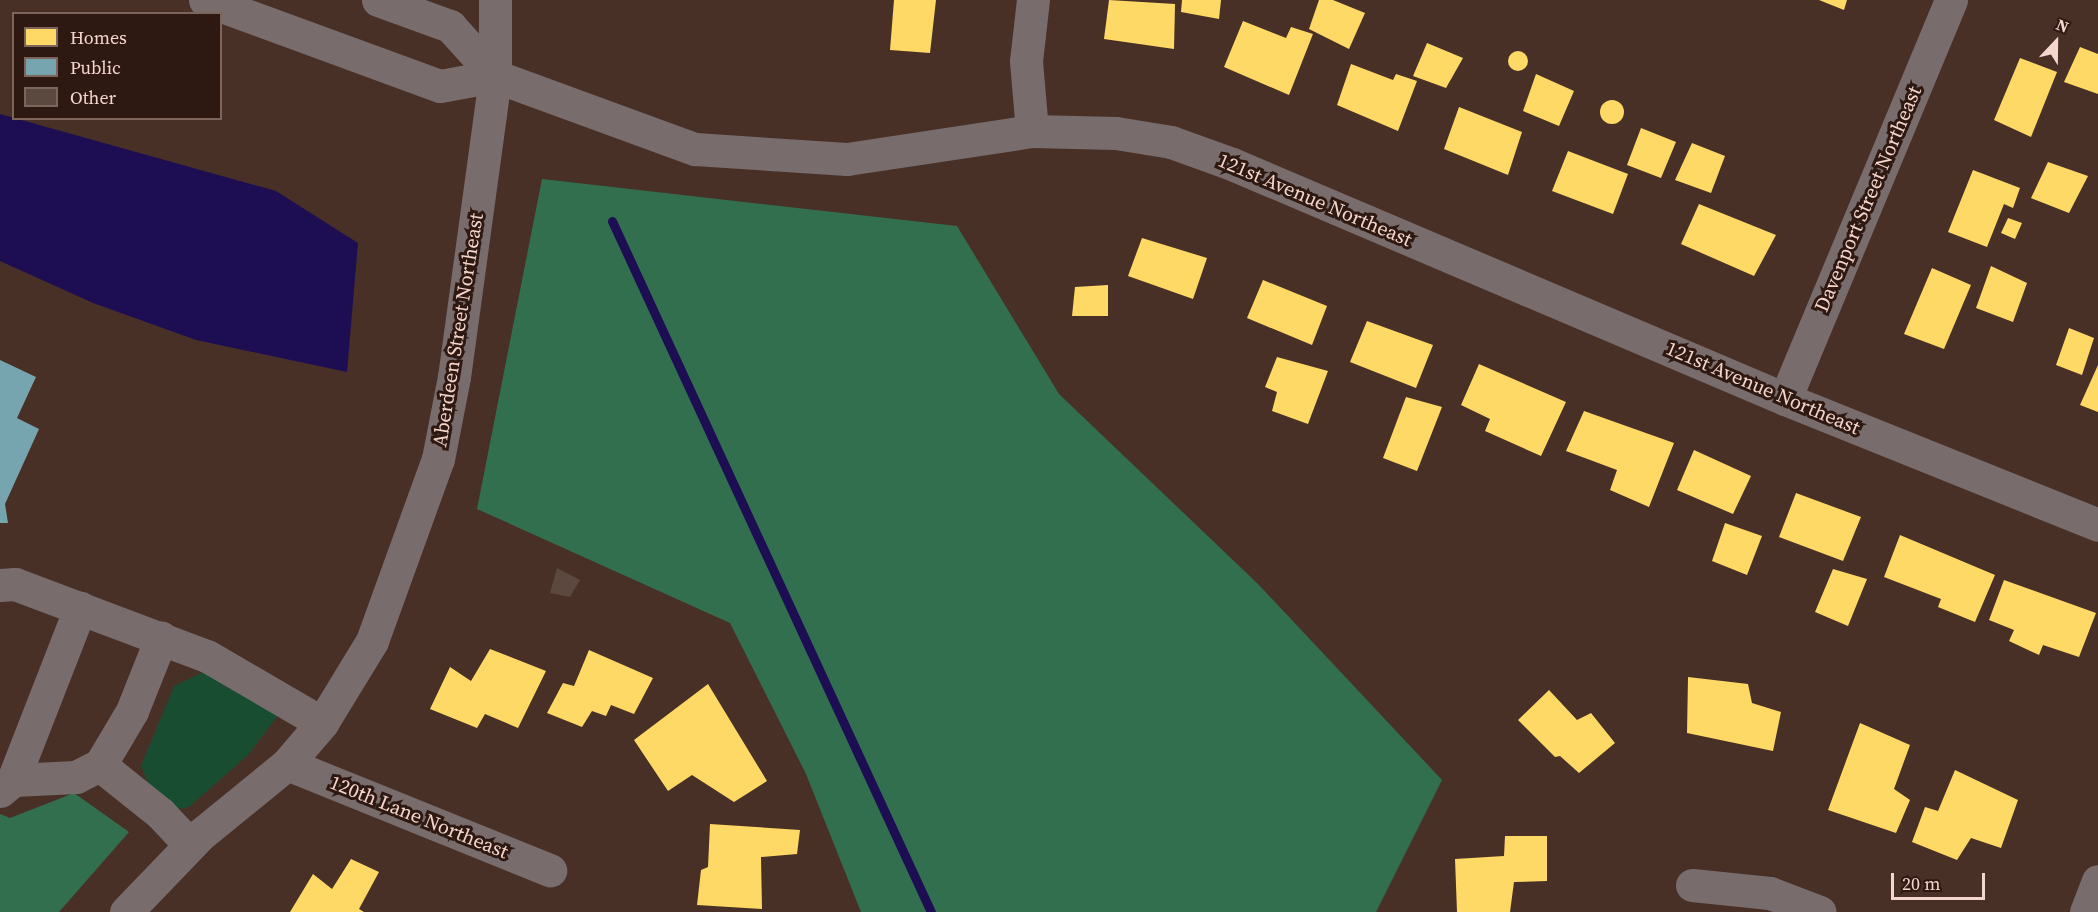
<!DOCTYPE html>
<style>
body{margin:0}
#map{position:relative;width:2098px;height:912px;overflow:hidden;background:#493027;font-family:"Source Serif 4",serif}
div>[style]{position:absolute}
.green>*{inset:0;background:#194d32}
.forest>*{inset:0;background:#326f4e}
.water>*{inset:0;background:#1d0e54}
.homes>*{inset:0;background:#ffd966}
.round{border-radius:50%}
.public>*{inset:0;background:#76a5af}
.stream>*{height:9px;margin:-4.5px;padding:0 4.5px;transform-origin:4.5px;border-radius:4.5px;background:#1d0e54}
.building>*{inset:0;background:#5b483e}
.minor>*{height:33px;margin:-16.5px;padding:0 16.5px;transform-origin:16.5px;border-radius:16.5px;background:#786c6d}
span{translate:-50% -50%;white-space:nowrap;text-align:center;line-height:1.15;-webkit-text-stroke:6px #2e1912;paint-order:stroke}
.street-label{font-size:20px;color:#f4d6cc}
.legend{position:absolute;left:12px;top:12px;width:210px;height:108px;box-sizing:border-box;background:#2e1912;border:2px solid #7d655c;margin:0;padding:8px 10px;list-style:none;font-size:18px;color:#f4d6cc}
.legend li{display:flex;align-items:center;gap:12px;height:30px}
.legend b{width:30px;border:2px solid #7d655c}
.north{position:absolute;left:2026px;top:12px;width:60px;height:60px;-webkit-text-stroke:4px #2e1912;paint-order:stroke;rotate:22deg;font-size:16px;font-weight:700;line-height:24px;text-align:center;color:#f4d6cc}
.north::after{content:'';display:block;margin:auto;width:21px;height:27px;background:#f4d6cc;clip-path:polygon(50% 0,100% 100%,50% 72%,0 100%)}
.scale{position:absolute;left:1891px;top:873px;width:94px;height:27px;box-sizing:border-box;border:3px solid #f4d6cc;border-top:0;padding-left:8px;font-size:18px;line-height:21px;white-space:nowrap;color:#f4d6cc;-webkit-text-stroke:4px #2e1912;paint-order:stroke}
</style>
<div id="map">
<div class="green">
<div style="clip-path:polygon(207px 670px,279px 714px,248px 755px,189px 807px,160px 813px,141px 766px,174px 686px)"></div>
</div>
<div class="forest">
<div style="clip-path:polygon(542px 179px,957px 226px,1059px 394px,1258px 584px,1442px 780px,1376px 912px,861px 912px,806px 774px,730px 623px,477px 509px)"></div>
<div style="clip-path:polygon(74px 793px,129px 832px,59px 912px,0 912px,0 814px,10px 818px)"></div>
</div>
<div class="water">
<div style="clip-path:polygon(0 114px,276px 191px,358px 243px,347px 372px,196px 340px,93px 303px,0 261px)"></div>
</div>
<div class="homes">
<div style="clip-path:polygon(894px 0,936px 0,930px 53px,890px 50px)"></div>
<div style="clip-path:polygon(1109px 0,1175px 4px,1174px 49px,1104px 39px)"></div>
<div style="clip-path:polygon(1182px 0,1221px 0,1219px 19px,1181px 12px)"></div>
<div style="clip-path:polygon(1319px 0,1333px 0,1365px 13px,1349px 49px,1309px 29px)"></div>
<div style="clip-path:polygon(1819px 0,1847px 0,1844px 10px)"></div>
<div style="clip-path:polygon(1243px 21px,1286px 38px,1291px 27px,1313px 34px,1289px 95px,1224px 67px)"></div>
<div style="clip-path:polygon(1427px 43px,1463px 58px,1446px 88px,1413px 76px)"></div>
<div style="clip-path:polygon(2080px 47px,2098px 54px,2098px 94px,2064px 82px)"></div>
<div class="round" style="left:1508px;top:51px;width:20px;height:20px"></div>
<div style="clip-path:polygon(2020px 58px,2057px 72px,2031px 137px,1994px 120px)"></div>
<div style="clip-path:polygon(1351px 64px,1393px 80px,1396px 74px,1417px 81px,1398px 131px,1337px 105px)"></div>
<div style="clip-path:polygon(1536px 74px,1574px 91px,1559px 126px,1523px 111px)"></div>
<div class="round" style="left:1600px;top:100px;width:24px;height:24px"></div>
<div style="clip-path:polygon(1459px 107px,1522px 132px,1508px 175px,1444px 149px)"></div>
<div style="clip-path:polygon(1641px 128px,1676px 142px,1661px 178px,1627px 165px)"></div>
<div style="clip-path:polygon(1692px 143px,1725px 156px,1711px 193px,1675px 180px)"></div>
<div style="clip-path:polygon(1568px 151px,1628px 174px,1613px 214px,1552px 191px)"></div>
<div style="clip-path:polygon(2048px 162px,2088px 176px,2069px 213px,2031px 198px)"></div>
<div style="clip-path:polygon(1973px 170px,2020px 188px,2013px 208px,2004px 204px,1987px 247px,1948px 232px)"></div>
<div style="clip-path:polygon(1699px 204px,1776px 235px,1754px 276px,1681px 244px)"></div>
<div style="clip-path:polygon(2008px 218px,2022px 223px,2015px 239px,2001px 233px)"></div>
<div style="clip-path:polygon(1142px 238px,1207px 258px,1193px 299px,1128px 276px)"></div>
<div style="clip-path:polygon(1991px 266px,2027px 283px,2013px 322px,1976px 308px)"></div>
<div style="clip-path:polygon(1932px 268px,1971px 285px,1944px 349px,1904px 334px)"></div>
<div style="clip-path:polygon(1263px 280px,1327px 306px,1312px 345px,1247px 318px)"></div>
<div style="clip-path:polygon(1108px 285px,1108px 316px,1072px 316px,1075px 287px)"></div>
<div style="clip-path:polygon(1367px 321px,1433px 345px,1416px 388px,1350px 362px)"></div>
<div style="clip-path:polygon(2069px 328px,2094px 338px,2082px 375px,2056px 365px)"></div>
<div style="clip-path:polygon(1277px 357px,1328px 371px,1308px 424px,1272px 411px,1277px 392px,1265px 387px)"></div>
<div style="clip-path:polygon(1479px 364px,1566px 402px,1541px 456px,1485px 431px,1490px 419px,1461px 405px)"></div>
<div style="clip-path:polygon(2098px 365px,2098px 412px,2080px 405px)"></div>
<div style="clip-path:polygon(1406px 397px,1442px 407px,1417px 471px,1383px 458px)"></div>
<div style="clip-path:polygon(1584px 411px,1674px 443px,1649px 507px,1610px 490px,1617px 470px,1566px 451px)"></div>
<div style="clip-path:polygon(1694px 450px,1751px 476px,1733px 514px,1677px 490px)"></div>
<div style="clip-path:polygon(1796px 493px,1861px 517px,1843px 561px,1779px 537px)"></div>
<div style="clip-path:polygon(1725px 523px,1762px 536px,1747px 575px,1712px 561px)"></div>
<div style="clip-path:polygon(1900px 535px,1995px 575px,1975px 622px,1938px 607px,1941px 599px,1884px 577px)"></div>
<div style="clip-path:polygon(1833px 569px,1867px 579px,1848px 626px,1815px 612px)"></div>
<div style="clip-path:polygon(2004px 580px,2096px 613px,2079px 657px,2043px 645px,2039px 655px,2009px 641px,2014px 630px,1989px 620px)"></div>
<div style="clip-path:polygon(490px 649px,546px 671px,518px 728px,485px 714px,477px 728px,430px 709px,450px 667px,471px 681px)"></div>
<div style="clip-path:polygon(589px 650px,653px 678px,634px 714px,611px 705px,606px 716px,592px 711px,582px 727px,547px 713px,563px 683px,574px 686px)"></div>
<div style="clip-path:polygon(1688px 677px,1748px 684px,1752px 703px,1781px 712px,1773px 751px,1687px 733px)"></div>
<div style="clip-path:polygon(708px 684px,767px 781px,734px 802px,692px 775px,668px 791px,634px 740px)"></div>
<div style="clip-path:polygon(1549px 690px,1577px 720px,1591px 713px,1615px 743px,1579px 773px,1560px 756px,1555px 757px,1518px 720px)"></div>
<div style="clip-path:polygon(1860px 723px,1910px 745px,1894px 789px,1910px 800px,1896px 833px,1828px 810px)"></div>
<div style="clip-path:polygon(1955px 770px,2018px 800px,2001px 848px,1971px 838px,1957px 860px,1912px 842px,1925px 807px,1938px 811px)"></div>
<div style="clip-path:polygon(710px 824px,800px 830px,797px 854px,761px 857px,762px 909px,697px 905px,701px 870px,708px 867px)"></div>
<div style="clip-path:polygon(1505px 836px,1547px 836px,1547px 881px,1514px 882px,1510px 912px,1457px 912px,1455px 859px,1504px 856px)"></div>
<div style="clip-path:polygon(351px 859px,379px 872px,359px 909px,364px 912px,290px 912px,313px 874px,332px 889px)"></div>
</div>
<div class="public">
<div style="clip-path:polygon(0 360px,36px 377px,17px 418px,39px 429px,5px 504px,8px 523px,0 523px)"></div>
</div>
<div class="stream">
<div style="left:612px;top:221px;width:761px;rotate:65.22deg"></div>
</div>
<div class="building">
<div style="clip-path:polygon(557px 568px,580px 580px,570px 597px,550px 593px)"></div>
</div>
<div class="minor">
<div style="left:205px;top:0;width:250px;rotate:20.1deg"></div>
<div style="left:440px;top:86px;width:56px;rotate:-10.3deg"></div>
<div style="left:378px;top:0;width:77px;rotate:19.9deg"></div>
<div style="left:450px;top:26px;width:67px;rotate:48deg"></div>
<div style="left:495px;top:76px;width:213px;rotate:20.1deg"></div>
<div style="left:695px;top:149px;width:152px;rotate:3.8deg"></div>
<div style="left:847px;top:159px;width:187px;rotate:-8.6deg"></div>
<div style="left:1032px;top:131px;width:84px;rotate:1.4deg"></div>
<div style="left:1116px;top:133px;width:56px;rotate:9.3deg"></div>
<div style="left:1171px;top:142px;width:65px;rotate:19.8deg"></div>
<div style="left:1232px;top:164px;width:601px;rotate:23.02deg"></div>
<div style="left:1785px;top:399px;width:337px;rotate:21.9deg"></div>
<div style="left:1032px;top:131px;width:70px;rotate:-94.9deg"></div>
<div style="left:1026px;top:61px;width:61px;rotate:-83.5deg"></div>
<div style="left:1785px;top:399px;width:432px;rotate:-67.4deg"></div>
<div style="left:0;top:585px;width:15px;rotate:-4deg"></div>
<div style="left:15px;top:584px;width:205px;rotate:20.6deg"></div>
<div style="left:207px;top:656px;width:133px;rotate:30.2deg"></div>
<div style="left:287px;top:764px;width:284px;rotate:22deg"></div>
<div style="left:100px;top:765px;width:63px;rotate:-59.3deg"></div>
<div style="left:132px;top:711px;width:79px;rotate:-68.3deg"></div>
<div style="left:13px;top:780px;width:185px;rotate:-68.7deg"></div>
<div style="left:0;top:791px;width:17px;rotate:-40deg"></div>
<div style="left:13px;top:780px;width:63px;rotate:-2.7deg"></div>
<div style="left:76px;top:777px;width:27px;rotate:-27deg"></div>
<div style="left:100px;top:765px;width:77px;rotate:38.7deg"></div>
<div style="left:160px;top:813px;width:44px;rotate:46.8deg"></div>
<div style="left:1692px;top:885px;width:78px;rotate:5.9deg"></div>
<div style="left:1770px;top:893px;width:53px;rotate:20.8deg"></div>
<div style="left:126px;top:912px;width:107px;rotate:-46.1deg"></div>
<div style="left:200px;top:835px;width:112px;rotate:-39.2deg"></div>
<div style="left:287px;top:764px;width:54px;rotate:-49.5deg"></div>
<div style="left:322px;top:723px;width:96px;rotate:-58.6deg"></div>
<div style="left:372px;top:641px;width:194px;rotate:-70.1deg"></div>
<div style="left:438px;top:459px;width:84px;rotate:-79deg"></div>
<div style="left:454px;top:377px;width:304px;rotate:-82.2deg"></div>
<div style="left:495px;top:76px;width:76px;rotate:-90deg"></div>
<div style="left:2086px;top:912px;width:33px;rotate:-69deg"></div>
</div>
<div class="street-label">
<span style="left:1868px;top:199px;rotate:-67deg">Davenport Street Northeast</span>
<span style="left:1315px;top:200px;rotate:23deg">121st Avenue Northeast</span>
<span style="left:458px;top:330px;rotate:-81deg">Aberdeen Street Northeast</span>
<span style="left:1763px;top:388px;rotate:23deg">121st Avenue Northeast</span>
<span style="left:419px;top:817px;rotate:22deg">120th Lane Northeast</span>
</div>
<ul class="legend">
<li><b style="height:16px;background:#ffd966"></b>Homes</li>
<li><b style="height:16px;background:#76a5af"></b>Public</li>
<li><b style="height:16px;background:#5b483e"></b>Other</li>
</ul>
<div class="north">N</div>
<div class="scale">20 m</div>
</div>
